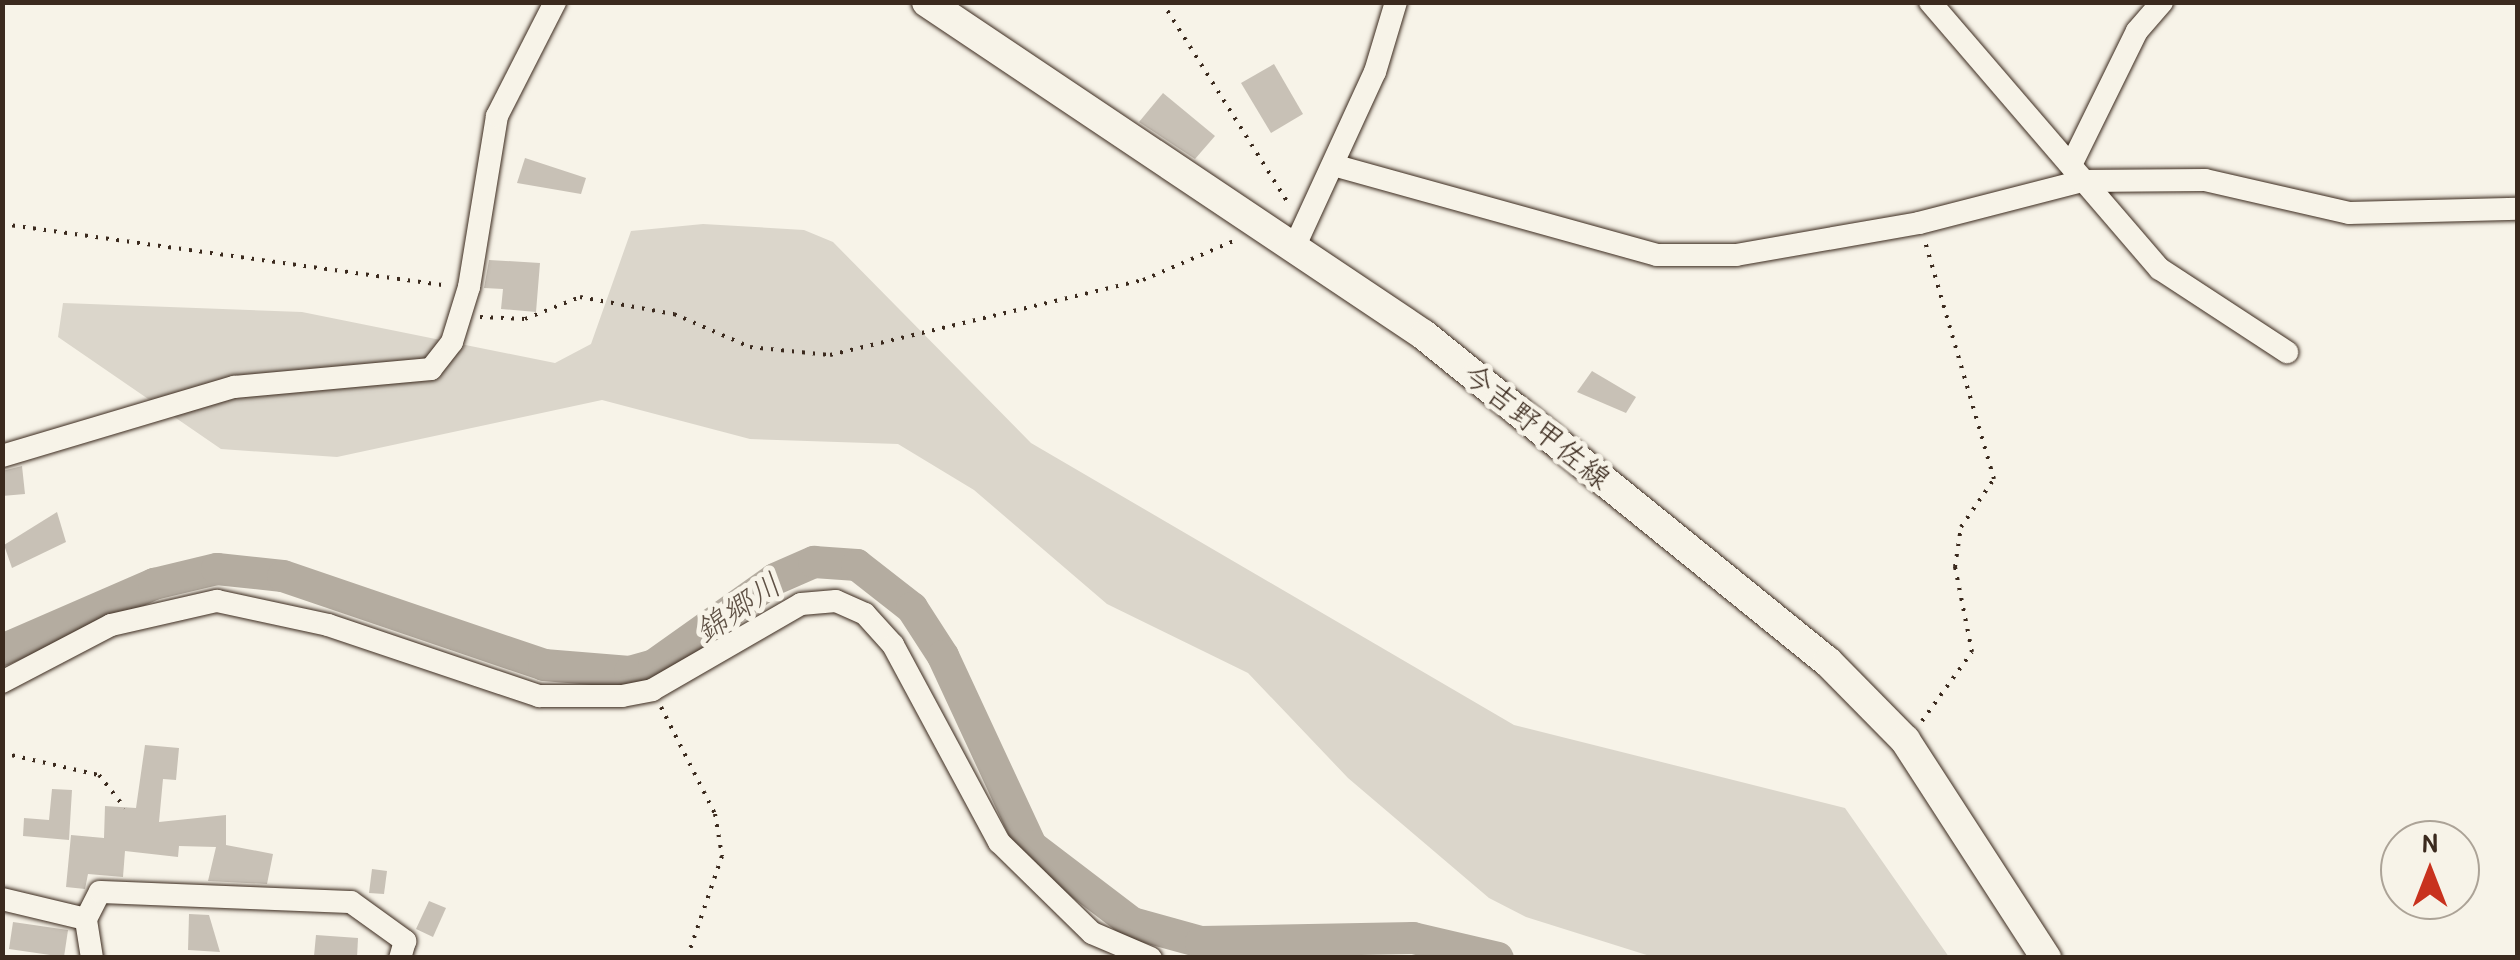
<!DOCTYPE html>
<meta charset="utf-8">
<style>
body{margin:0}
#map{position:relative;width:2520px;height:960px;overflow:hidden;background:#f7f3e8;font-family:"Patrick Hand","Klee One",sans-serif}
div>[style]{position:absolute}
.green>*{inset:0;background:#dbd6cb}
.river>*{height:32px;margin:-16px;padding:0 16px;transform-origin:16px;border-radius:16px;background:#b4aca0}
.building>*{inset:0;background:#c8c1b6}
.path>*{height:4px;margin-top:-2px;transform-origin:0;background:repeating-linear-gradient(90deg,#3b2a1e 0 2.5px,transparent 0 10.5px)}
.roads{filter:drop-shadow(0 0 2px #3b2a1e) drop-shadow(0 0 2px #3b2a1e)}
.minor>*{height:22px;margin:-11px;padding:0 11px;transform-origin:11px;border-radius:11px;background:#f7f3e8}
.secondary>*{height:30px;margin:-15px;padding:0 15px;transform-origin:15px;border-radius:15px;background:#f7f3e8}
span{translate:-50% -50%;white-space:nowrap;text-align:center;line-height:1.15;-webkit-text-stroke:10px #f7f3e8;paint-order:stroke}
.street-label{font-size:30px;color:#3b2a1e}
.water-label{font-size:32px;color:#5f5145;font-style:italic}
.frame{position:absolute;inset:0;border:5px solid #3b2a1e;pointer-events:none}
.north{position:absolute;left:2380px;top:820px;width:100px;height:100px;box-sizing:border-box;background:#f7f3e8;border:2px solid #aca397;border-radius:50%;rotate:0deg;font-size:28px;font-weight:700;line-height:40px;text-align:center;color:#3b2a1e}
.north::after{content:'';display:block;margin:auto;width:35px;height:45px;background:#c8321e;clip-path:polygon(50% 0,100% 100%,50% 72%,0 100%)}
</style>
<div id="map">
<div class="green">
<div style="clip-path:polygon(703px 224px,804px 230px,833px 242px,1031px 443px,1514px 725px,1845px 808px,1949px 957px,1653px 957px,1526px 917px,1489px 898px,1348px 778px,1248px 673px,1107px 604px,974px 490px,898px 444px,750px 439px,602px 400px,337px 457px,221px 449px,58px 337px,63px 303px,302px 312px,555px 363px,591px 344px,631px 231px)"></div>
</div>
<div class="river">
<div style="left:2px;top:650px;width:166px;rotate:-23.5deg"></div>
<div style="left:154px;top:584px;width:65px;rotate:-13.4deg"></div>
<div style="left:217px;top:569px;width:66px;rotate:6.1deg"></div>
<div style="left:283px;top:576px;width:276px;rotate:18.8deg"></div>
<div style="left:544px;top:665px;width:86px;rotate:4.7deg"></div>
<div style="left:630px;top:672px;width:25px;rotate:-16deg"></div>
<div style="left:654px;top:665px;width:148px;rotate:-35.4deg"></div>
<div style="left:775px;top:579px;width:43px;rotate:-23.6deg"></div>
<div style="left:814px;top:562px;width:43px;rotate:4deg"></div>
<div style="left:857px;top:565px;width:70px;rotate:38deg"></div>
<div style="left:912px;top:608px;width:57px;rotate:57.1deg"></div>
<div style="left:943px;top:656px;width:209px;rotate:65.1deg"></div>
<div style="left:1031px;top:846px;width:127px;rotate:37.3deg"></div>
<div style="left:1132px;top:923px;width:72px;rotate:15.4deg"></div>
<div style="left:1201px;top:942px;width:212px;rotate:-1.1deg"></div>
<div style="left:1413px;top:938px;width:87px;rotate:13.2deg"></div>
</div>
<div class="building">
<div style="clip-path:polygon(1274px 64px,1303px 114px,1271px 133px,1241px 83px)"></div>
<div style="clip-path:polygon(1163px 93px,1215px 136px,1195px 159px,1139px 122px)"></div>
<div style="clip-path:polygon(525px 158px,586px 178px,581px 194px,517px 183px)"></div>
<div style="clip-path:polygon(489px 260px,540px 263px,536px 312px,501px 309px,503px 289px,484px 288px)"></div>
<div style="clip-path:polygon(1592px 371px,1636px 397px,1626px 413px,1577px 392px)"></div>
<div style="clip-path:polygon(22px 466px,25px 494px,2px 496px,2px 471px)"></div>
<div style="clip-path:polygon(57px 512px,66px 542px,12px 568px,4px 545px)"></div>
<div style="clip-path:polygon(145px 745px,179px 748px,176px 780px,163px 779px,159px 822px,226px 815px,226px 845px,273px 854px,267px 884px,208px 881px,216px 847px,179px 846px,178px 857px,125px 851px,123px 877px,88px 874px,85px 889px,66px 887px,71px 835px,104px 838px,105px 806px,136px 808px)"></div>
<div style="clip-path:polygon(52px 789px,72px 790px,69px 840px,23px 836px,24px 818px,49px 820px)"></div>
<div style="clip-path:polygon(372px 869px,387px 871px,384px 894px,369px 893px)"></div>
<div style="clip-path:polygon(429px 901px,446px 908px,433px 937px,416px 929px)"></div>
<div style="clip-path:polygon(189px 914px,209px 915px,220px 952px,188px 950px)"></div>
<div style="clip-path:polygon(13px 922px,68px 930px,64px 957px,9px 949px)"></div>
<div style="clip-path:polygon(316px 935px,358px 938px,357px 958px,314px 956px)"></div>
</div>
<div class="path">
<div style="left:1162px;top:2px;width:241px;rotate:57.9deg"></div>
<div style="left:2px;top:224px;width:450px;rotate:7.9deg"></div>
<div style="left:480px;top:317px;width:45px;rotate:2.5deg"></div>
<div style="left:525px;top:319px;width:59px;rotate:-21.8deg"></div>
<div style="left:580px;top:297px;width:96px;rotate:10.3deg"></div>
<div style="left:674px;top:314px;width:83px;rotate:23.5deg"></div>
<div style="left:750px;top:347px;width:80px;rotate:5.7deg"></div>
<div style="left:830px;top:355px;width:322px;rotate:-13.5deg"></div>
<div style="left:1143px;top:280px;width:103px;rotate:-23.3deg"></div>
<div style="left:661px;top:707px;width:120px;rotate:63.2deg"></div>
<div style="left:715px;top:814px;width:43px;rotate:80.5deg"></div>
<div style="left:722px;top:856px;width:108px;rotate:108.9deg"></div>
<div style="left:1922px;top:721px;width:85px;rotate:-54.1deg"></div>
<div style="left:1972px;top:652px;width:87px;rotate:-101.3deg"></div>
<div style="left:1955px;top:567px;width:40px;rotate:-81.5deg"></div>
<div style="left:1961px;top:527px;width:58px;rotate:-55.5deg"></div>
<div style="left:1994px;top:479px;width:248px;rotate:-106.2deg"></div>
<div style="left:2px;top:753px;width:99px;rotate:12.8deg"></div>
<div style="left:99px;top:775px;width:42px;rotate:51.8deg"></div>
</div>
<div class="roads">
<div class="minor">
<div style="left:1930px;top:2px;width:352px;rotate:49.3deg"></div>
<div style="left:2160px;top:269px;width:152px;rotate:33.2deg"></div>
<div style="left:1333px;top:165px;width:336px;rotate:15.5deg"></div>
<div style="left:1657px;top:255px;width:79px"></div>
<div style="left:1736px;top:255px;width:186px;rotate:-9.9deg"></div>
<div style="left:1919px;top:223px;width:168px;rotate:-14.4deg"></div>
<div style="left:2082px;top:181px;width:123px;rotate:-0.5deg"></div>
<div style="left:2205px;top:180px;width:148px;rotate:12.9deg"></div>
<div style="left:2349px;top:213px;width:169px;rotate:-1.4deg"></div>
<div style="left:2071px;top:165px;width:149px;rotate:-63.8deg"></div>
<div style="left:2137px;top:31px;width:38px;rotate:-49deg"></div>
<div style="left:1293px;top:250px;width:196px;rotate:-65.3deg"></div>
<div style="left:1375px;top:72px;width:73px;rotate:-73.3deg"></div>
<div style="left:2px;top:456px;width:242px;rotate:-16.6deg"></div>
<div style="left:234px;top:387px;width:198px;rotate:-5.2deg"></div>
<div style="left:431px;top:369px;width:34px;rotate:-52deg"></div>
<div style="left:452px;top:342px;width:58px;rotate:-72.8deg"></div>
<div style="left:469px;top:287px;width:173px;rotate:-80.7deg"></div>
<div style="left:497px;top:116px;width:128px;rotate:-63deg"></div>
<div style="left:2px;top:682px;width:123px;rotate:-27.6deg"></div>
<div style="left:111px;top:625px;width:109px;rotate:-12.8deg"></div>
<div style="left:217px;top:601px;width:114px;rotate:12.2deg"></div>
<div style="left:328px;top:625px;width:223px;rotate:18.6deg"></div>
<div style="left:539px;top:696px;width:83px"></div>
<div style="left:622px;top:696px;width:31px;rotate:-11deg"></div>
<div style="left:652px;top:690px;width:172px;rotate:-30deg"></div>
<div style="left:801px;top:604px;width:35px;rotate:-5deg"></div>
<div style="left:836px;top:601px;width:32px;rotate:24deg"></div>
<div style="left:865px;top:614px;width:42px;rotate:47.9deg"></div>
<div style="left:893px;top:645px;width:224px;rotate:61.7deg"></div>
<div style="left:999px;top:842px;width:130px;rotate:44.4deg"></div>
<div style="left:1092px;top:933px;width:64px;rotate:23deg"></div>
<div style="left:2px;top:899px;width:86px;rotate:13.4deg"></div>
<div style="left:92px;top:958px;width:39px;rotate:-99deg"></div>
<div style="left:86px;top:919px;width:30px;rotate:-63deg"></div>
<div style="left:100px;top:892px;width:251px;rotate:2.3deg"></div>
<div style="left:351px;top:902px;width:67px;rotate:35.8deg"></div>
<div style="left:405px;top:941px;width:18px;rotate:106deg"></div>
</div>
<div class="secondary">
<div style="left:927px;top:2px;width:598px;rotate:33.82deg"></div>
<div style="left:1424px;top:335px;width:520px;rotate:38.99deg"></div>
<div style="left:1828px;top:662px;width:110px;rotate:45.4deg"></div>
<div style="left:1905px;top:740px;width:260px;rotate:57.1deg"></div>
</div>
</div>
<div class="street-label">
<span style="left:1537px;top:426px;rotate:39deg">今吉野甲佐線</span>
</div>
<div class="water-label">
<span style="left:738px;top:608px;rotate:-34deg">錦郷川</span>
</div>
<div class="frame"></div>
<div class="north">N</div>
</div>
